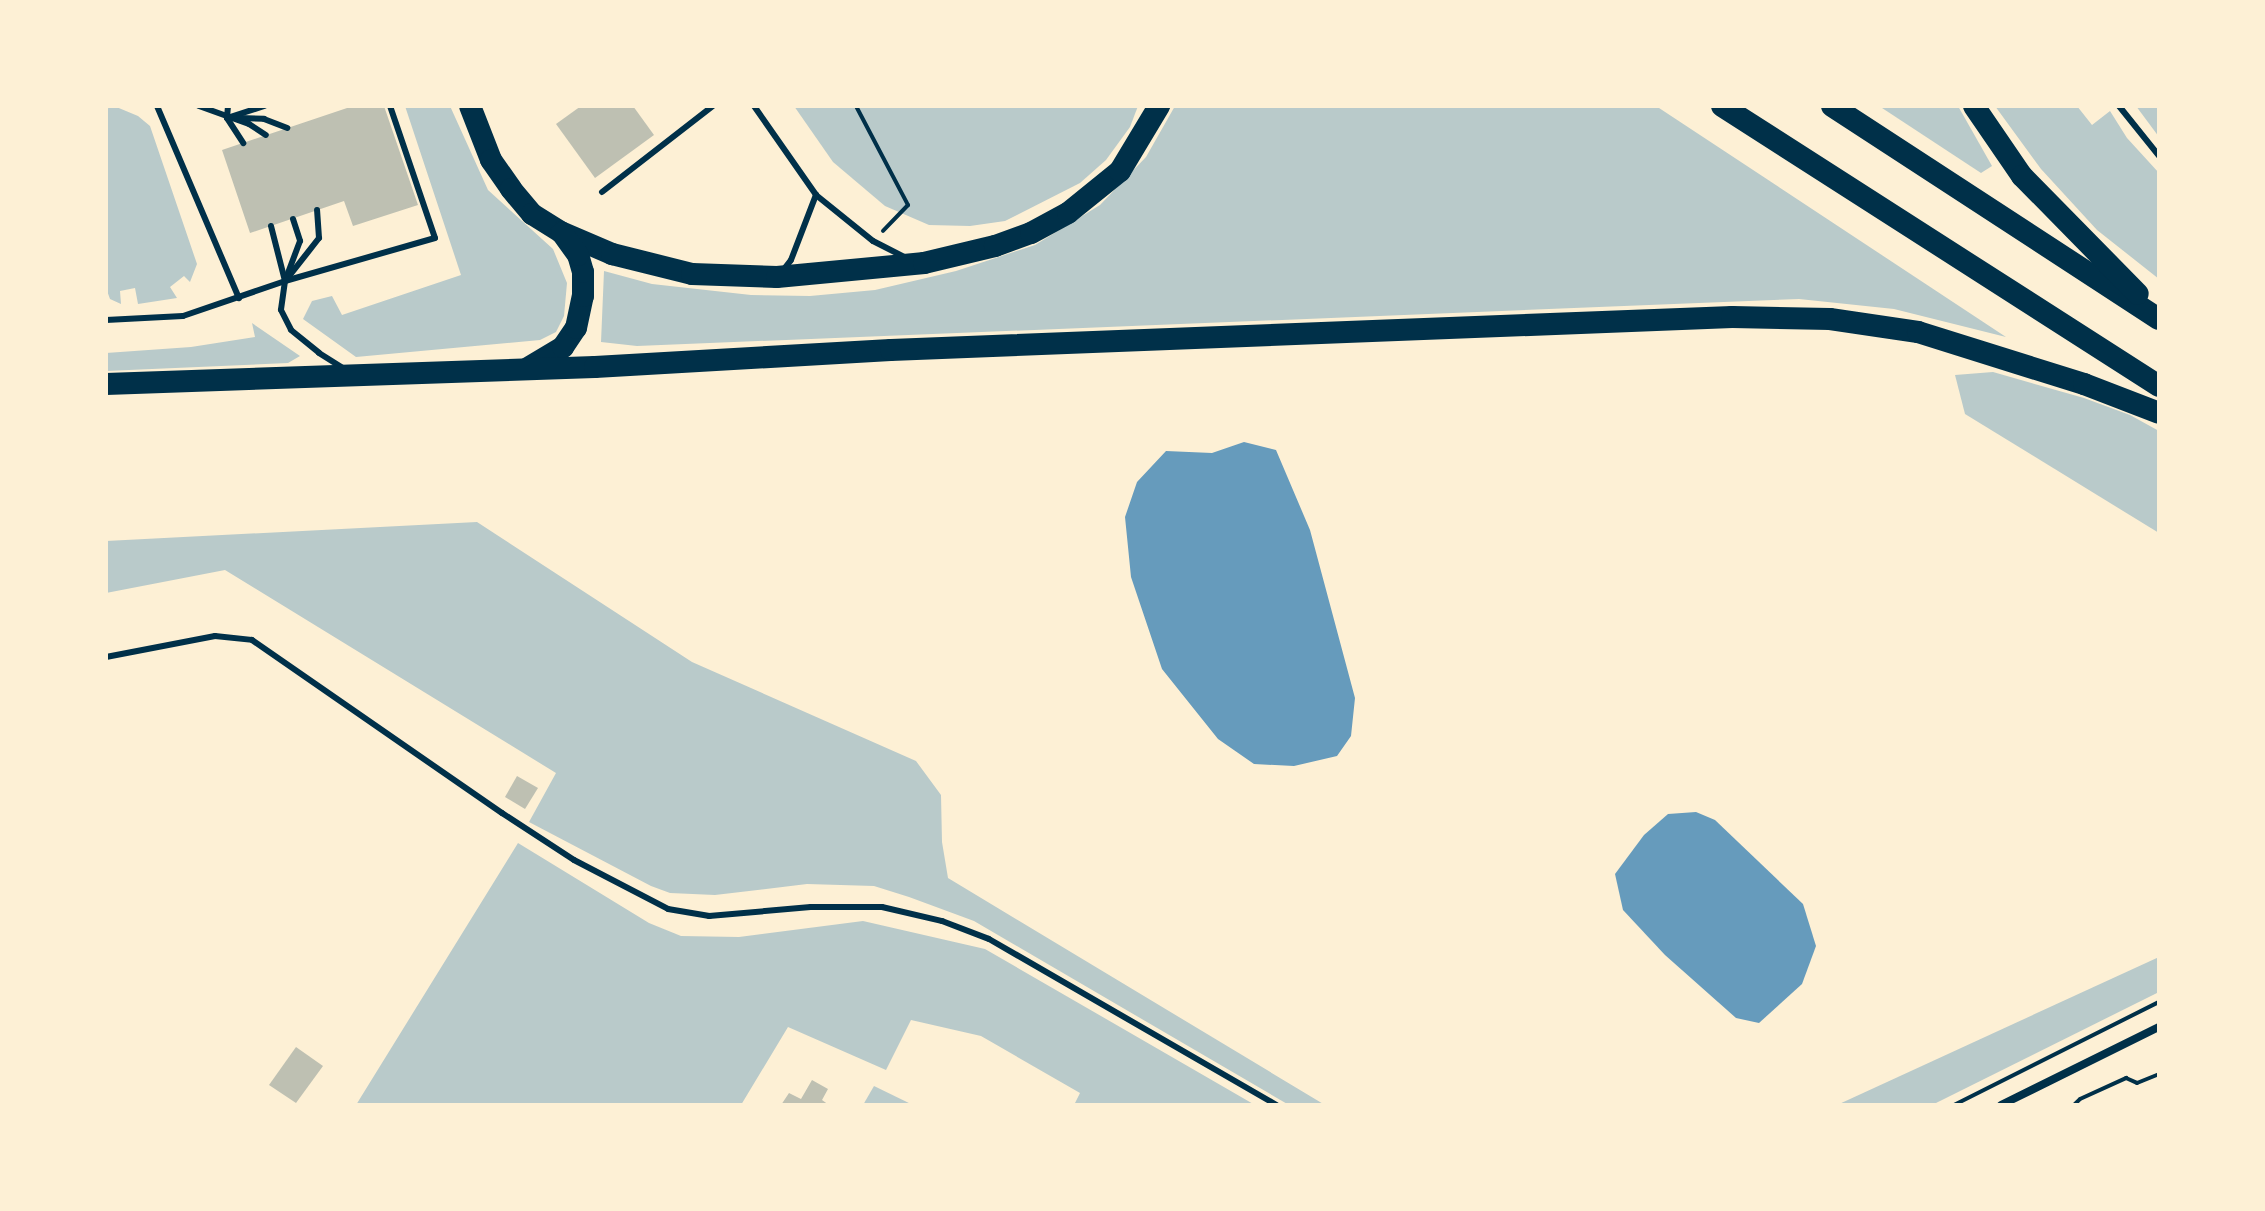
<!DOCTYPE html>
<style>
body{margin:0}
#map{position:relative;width:2265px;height:1211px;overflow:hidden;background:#fdf0d5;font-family:Helvetica,sans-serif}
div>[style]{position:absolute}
.green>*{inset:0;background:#b9caca}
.water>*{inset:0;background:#669bbc}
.building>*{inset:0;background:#bec0b2}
.path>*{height:4px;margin:-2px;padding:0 2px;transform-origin:2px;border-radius:2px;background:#003049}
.service>*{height:6px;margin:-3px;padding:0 3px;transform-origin:3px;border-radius:3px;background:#003049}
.minor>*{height:8px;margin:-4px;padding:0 4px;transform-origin:4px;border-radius:4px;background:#003049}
.trunk>*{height:22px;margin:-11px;padding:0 11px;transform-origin:11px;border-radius:11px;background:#003049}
span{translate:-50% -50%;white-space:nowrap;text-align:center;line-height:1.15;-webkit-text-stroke:6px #fdf0d5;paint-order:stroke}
.frame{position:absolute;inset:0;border:108px solid #fdf0d5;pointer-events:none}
</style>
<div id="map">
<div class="green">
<div style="clip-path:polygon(114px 106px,138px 116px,150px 126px,197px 264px,190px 282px,184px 276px,170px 287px,177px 298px,138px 304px,135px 288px,120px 291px,121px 304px,110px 299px,106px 288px,106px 109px)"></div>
<div style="clip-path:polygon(405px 106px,450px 106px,488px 190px,553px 249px,567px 283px,564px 316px,556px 332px,540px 340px,356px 357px,303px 319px,312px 301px,332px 296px,342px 315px,461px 275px)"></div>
<div style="clip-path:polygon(794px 106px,1138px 106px,1130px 127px,1106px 160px,1080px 183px,1005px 221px,970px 226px,929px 225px,885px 206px,833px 162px)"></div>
<div style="clip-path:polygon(1175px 106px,1656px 106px,2006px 337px,1894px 309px,1799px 299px,637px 346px,601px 342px,604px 271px,652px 284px,751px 295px,810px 296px,875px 290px,956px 271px,1035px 245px,1100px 205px,1146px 157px)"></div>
<div style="clip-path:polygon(1879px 106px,1958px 106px,1992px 166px,1981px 173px)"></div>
<div style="clip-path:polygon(1995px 106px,2077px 106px,2092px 125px,2110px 111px,2127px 138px,2159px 173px,2159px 279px,2097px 230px,2041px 169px)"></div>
<div style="clip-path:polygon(2136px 106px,2159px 106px,2159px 137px)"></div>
<div style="clip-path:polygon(252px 323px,300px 356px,288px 363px,106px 371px,106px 353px,191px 347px,255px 337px)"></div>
<div style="clip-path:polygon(1993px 372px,2084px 398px,2130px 415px,2159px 431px,2159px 533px,1965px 414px,1955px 375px)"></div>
<div style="clip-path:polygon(477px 522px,692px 662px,916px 761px,941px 795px,942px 842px,948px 878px,1325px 1105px,1289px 1105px,974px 921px,909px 897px,874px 886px,807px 884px,715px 895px,670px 893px,651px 886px,529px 822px,556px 773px,225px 570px,106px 593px,106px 541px)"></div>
<div style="clip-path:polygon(518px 843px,649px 923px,681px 936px,739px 937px,863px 921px,985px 949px,1255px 1105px,1074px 1105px,1080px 1093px,981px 1036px,911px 1020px,886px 1070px,788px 1027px,741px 1105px,356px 1105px)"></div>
<div style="clip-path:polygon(2159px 957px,2159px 992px,1932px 1105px,1837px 1105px)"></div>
<div style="clip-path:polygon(874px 1086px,913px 1105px,863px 1105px)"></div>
</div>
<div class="water">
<div style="clip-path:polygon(1244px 442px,1276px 450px,1310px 530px,1355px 698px,1351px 736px,1337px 756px,1294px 766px,1254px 764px,1218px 739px,1162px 669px,1131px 577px,1125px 517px,1137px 482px,1166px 451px,1212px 453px)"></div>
<div style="clip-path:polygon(1696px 812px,1715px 820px,1803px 904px,1816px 946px,1802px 984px,1759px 1023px,1736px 1018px,1665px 955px,1623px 910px,1615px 874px,1644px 835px,1668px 814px)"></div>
</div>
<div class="building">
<div style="clip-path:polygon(353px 106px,384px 106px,418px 205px,353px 226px,344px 201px,250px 233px,222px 150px)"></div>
<div style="clip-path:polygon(581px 106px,633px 106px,654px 135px,595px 178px,556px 124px)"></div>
<div style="clip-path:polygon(517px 776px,538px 788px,525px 809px,505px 797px)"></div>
<div style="clip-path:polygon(296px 1047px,323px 1066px,296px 1103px,269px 1085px)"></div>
<div style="clip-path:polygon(812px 1080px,828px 1089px,822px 1100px,829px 1105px,781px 1105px,789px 1093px,801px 1099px)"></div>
</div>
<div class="path">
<div style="left:856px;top:106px;width:112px;rotate:62.3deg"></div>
<div style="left:908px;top:205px;width:36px;rotate:134deg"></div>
<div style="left:1954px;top:1105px;width:229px;rotate:-26.7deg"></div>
<div style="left:2074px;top:1105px;width:8px;rotate:-45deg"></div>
<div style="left:2080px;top:1099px;width:51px;rotate:-24.5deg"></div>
<div style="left:2126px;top:1078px;width:12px;rotate:24deg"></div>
<div style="left:2137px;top:1083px;width:24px;rotate:-22deg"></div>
</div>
<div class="service">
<div style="left:157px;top:106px;width:209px;rotate:66.9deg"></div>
<div style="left:199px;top:106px;width:53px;rotate:19.8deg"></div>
<div style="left:249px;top:124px;width:20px;rotate:33deg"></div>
<div style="left:228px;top:106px;width:12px;rotate:95deg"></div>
<div style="left:227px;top:118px;width:30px;rotate:57deg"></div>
<div style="left:754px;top:106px;width:108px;rotate:55.1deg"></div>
<div style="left:816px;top:195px;width:73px;rotate:38.9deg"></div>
<div style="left:873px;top:241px;width:35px;rotate:27deg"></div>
<div style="left:2119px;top:106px;width:64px;rotate:51.3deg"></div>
<div style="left:227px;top:118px;width:40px;rotate:-18deg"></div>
<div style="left:239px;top:118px;width:25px;rotate:2deg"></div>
<div style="left:264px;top:119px;width:25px;rotate:21deg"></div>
<div style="left:602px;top:192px;width:140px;rotate:-37.8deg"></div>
<div style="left:293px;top:219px;width:23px;rotate:72deg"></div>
<div style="left:300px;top:241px;width:43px;rotate:110.6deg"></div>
<div style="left:285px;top:281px;width:29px;rotate:98deg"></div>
<div style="left:281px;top:310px;width:22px;rotate:63deg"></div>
<div style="left:291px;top:330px;width:36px;rotate:39deg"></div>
<div style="left:319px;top:353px;width:31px;rotate:32deg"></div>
<div style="left:271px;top:226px;width:57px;rotate:75.7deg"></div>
<div style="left:784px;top:269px;width:11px;rotate:-52deg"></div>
<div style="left:791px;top:260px;width:70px;rotate:-69deg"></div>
<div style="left:290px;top:275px;width:47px;rotate:-51.9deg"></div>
<div style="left:319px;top:238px;width:28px;rotate:-94deg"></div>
<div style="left:106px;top:320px;width:77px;rotate:-3deg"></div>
<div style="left:183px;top:316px;width:108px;rotate:-18.9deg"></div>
<div style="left:285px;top:281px;width:156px;rotate:-16deg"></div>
<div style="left:435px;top:238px;width:139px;rotate:-108.8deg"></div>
<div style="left:106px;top:657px;width:111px;rotate:-10.9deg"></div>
<div style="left:215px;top:636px;width:37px;rotate:6deg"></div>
<div style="left:252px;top:640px;width:304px;rotate:34.7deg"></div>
<div style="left:502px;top:813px;width:86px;rotate:33.1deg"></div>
<div style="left:574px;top:860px;width:106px;rotate:27.5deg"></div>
<div style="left:668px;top:909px;width:42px;rotate:9.7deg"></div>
<div style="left:709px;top:916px;width:102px;rotate:-5deg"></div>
<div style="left:811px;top:907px;width:71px"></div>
<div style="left:882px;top:907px;width:62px;rotate:13.1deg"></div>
<div style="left:942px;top:921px;width:50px;rotate:21deg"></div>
<div style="left:989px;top:939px;width:332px;rotate:30deg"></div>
</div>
<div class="minor">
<div style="left:2001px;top:1105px;width:176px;rotate:-26.3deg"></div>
</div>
<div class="trunk">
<div style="left:470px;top:106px;width:58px;rotate:68.7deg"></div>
<div style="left:491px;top:160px;width:35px;rotate:55deg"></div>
<div style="left:511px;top:189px;width:33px;rotate:50deg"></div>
<div style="left:532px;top:214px;width:34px;rotate:32deg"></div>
<div style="left:561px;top:232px;width:56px;rotate:23.3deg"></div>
<div style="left:612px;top:254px;width:82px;rotate:14deg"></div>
<div style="left:692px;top:274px;width:85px;rotate:2deg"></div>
<div style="left:777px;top:277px;width:148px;rotate:-5.4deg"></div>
<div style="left:924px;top:263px;width:73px;rotate:-13.5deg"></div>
<div style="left:995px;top:246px;width:38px;rotate:-20deg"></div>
<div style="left:1031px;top:233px;width:42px;rotate:-28.4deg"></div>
<div style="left:1068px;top:213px;width:67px;rotate:-38.9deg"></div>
<div style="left:1120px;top:171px;width:76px;rotate:-59deg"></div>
<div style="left:1722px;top:106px;width:519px;rotate:32.65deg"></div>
<div style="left:1832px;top:106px;width:390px;rotate:33.1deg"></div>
<div style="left:1974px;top:106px;width:85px;rotate:55.6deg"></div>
<div style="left:2022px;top:176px;width:165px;rotate:45.5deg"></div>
<div style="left:528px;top:368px;width:41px;rotate:-31deg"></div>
<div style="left:563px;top:347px;width:23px;rotate:-56deg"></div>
<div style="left:576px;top:328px;width:33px;rotate:-78deg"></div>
<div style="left:583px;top:296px;width:24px;rotate:-90deg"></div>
<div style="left:583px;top:272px;width:18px;rotate:-106deg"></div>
<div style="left:578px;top:255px;width:27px;rotate:-126deg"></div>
<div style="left:106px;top:384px;width:489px;rotate:-2deg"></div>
<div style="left:595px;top:367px;width:296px;rotate:-3.3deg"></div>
<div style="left:891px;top:350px;width:842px;rotate:-2.25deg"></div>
<div style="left:1732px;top:317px;width:98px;rotate:1.2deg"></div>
<div style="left:1830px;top:319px;width:89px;rotate:8.4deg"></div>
<div style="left:1918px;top:332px;width:174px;rotate:17.4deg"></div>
<div style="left:2084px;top:384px;width:80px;rotate:21.1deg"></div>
</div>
<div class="frame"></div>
</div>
